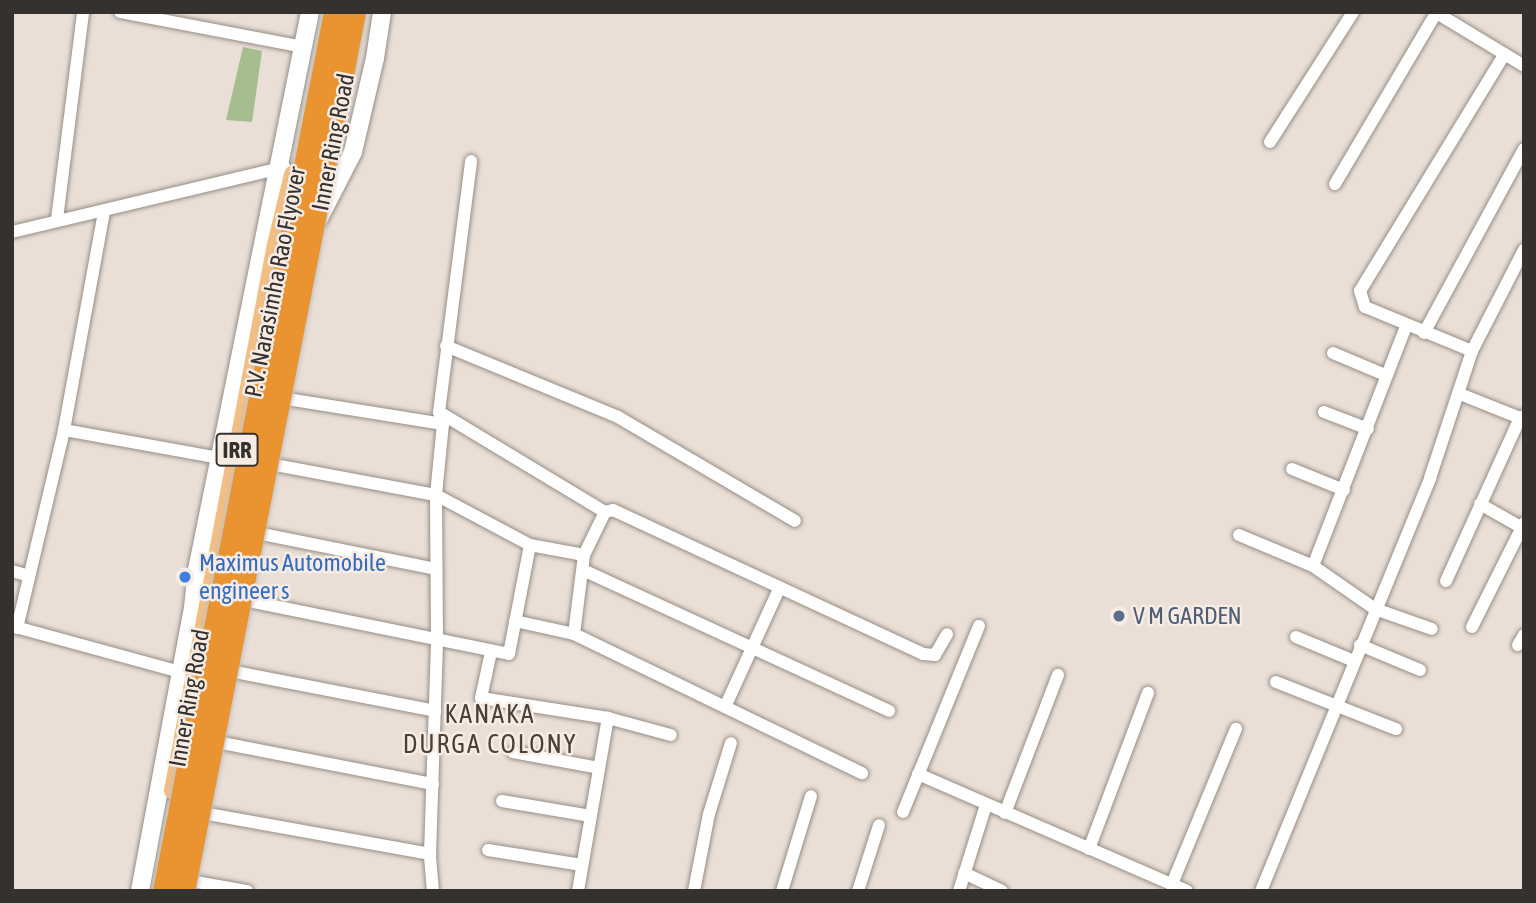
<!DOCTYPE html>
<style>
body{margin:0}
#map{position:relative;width:1536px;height:903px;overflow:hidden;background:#e9dfd7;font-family:"Asap Condensed",sans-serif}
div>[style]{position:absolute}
.green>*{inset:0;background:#a6be8f}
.roads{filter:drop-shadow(0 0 2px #968d85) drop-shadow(0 0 2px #968d85)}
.street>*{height:12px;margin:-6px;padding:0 6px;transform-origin:6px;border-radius:6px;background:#fff}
.secondary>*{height:18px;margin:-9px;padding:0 9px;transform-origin:9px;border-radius:9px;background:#fff}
.primary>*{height:19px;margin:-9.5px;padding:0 9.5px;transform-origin:9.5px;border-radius:9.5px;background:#f2be83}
.bridges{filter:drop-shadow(0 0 2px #c2c1c0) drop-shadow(0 0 2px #c2c1c0)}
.highway-bridge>*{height:23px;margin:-11.5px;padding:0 11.5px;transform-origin:11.5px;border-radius:11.5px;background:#ea9331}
.dots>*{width:19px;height:19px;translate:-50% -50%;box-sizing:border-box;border:4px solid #f7ece4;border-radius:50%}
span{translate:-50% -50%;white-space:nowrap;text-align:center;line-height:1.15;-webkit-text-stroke:5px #f7ece4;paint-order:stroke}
.shield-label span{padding:2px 5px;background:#f7ece4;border:2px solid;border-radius:5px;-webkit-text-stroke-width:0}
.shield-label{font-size:23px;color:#35312e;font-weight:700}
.street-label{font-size:24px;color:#35312e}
.shop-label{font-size:24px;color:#366cbe}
.left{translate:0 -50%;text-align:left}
.service-label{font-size:24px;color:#4e5e75}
.neighbourhood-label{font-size:26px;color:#484039;letter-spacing:2px}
.frame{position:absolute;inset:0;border:14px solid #35312e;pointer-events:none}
</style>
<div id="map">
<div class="green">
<div style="clip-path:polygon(243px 47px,262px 51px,252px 122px,226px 120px)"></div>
</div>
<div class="roads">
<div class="street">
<div style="left:120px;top:12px;width:187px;rotate:10.8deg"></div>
<div style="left:1435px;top:12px;width:104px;rotate:31.2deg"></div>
<div style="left:1270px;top:142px;width:154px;rotate:-57.4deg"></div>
<div style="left:1335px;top:184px;width:199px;rotate:-59.4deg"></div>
<div style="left:57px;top:219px;width:209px;rotate:-82.8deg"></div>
<div style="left:12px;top:232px;width:280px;rotate:-13.4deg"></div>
<div style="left:1424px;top:333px;width:209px;rotate:-61.5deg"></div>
<div style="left:446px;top:346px;width:186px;rotate:22.4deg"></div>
<div style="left:618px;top:417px;width:205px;rotate:30.4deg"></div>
<div style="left:1472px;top:351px;width:114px;rotate:-62.8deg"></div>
<div style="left:1333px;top:353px;width:56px;rotate:22.9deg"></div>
<div style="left:1460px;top:394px;width:65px;rotate:21.8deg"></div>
<div style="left:287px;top:399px;width:158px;rotate:9.1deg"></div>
<div style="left:439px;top:412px;width:194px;rotate:31.1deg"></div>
<div style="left:605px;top:512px;width:8px;rotate:-14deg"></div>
<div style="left:613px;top:510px;width:342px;rotate:24.9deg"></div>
<div style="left:923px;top:654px;width:12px;rotate:5deg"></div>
<div style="left:935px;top:655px;width:24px;rotate:-60deg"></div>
<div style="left:1324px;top:412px;width:47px;rotate:21.1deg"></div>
<div style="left:64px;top:430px;width:164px;rotate:10.2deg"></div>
<div style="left:275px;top:465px;width:164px;rotate:10.6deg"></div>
<div style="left:436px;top:495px;width:106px;rotate:28deg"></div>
<div style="left:530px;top:545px;width:55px;rotate:10.5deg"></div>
<div style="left:1292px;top:469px;width:56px;rotate:22deg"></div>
<div style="left:1480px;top:504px;width:51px;rotate:29.6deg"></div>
<div style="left:262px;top:534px;width:177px;rotate:11.4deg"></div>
<div style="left:1239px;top:535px;width:80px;rotate:22.7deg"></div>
<div style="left:1313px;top:566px;width:75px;rotate:34.7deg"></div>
<div style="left:1375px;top:609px;width:60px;rotate:19.3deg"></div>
<div style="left:1313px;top:566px;width:257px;rotate:-68.8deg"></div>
<div style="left:583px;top:570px;width:337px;rotate:24.7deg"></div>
<div style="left:12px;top:571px;width:18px;rotate:16deg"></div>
<div style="left:1446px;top:581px;width:179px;rotate:-65.6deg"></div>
<div style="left:1520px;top:418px;width:4px;rotate:-27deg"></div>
<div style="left:249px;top:601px;width:265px;rotate:11.5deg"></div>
<div style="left:509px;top:654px;width:111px;rotate:-79.1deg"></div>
<div style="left:515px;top:621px;width:60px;rotate:12.4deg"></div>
<div style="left:574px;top:634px;width:320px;rotate:25.8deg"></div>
<div style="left:12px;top:626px;width:182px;rotate:15.3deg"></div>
<div style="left:1472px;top:627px;width:116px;rotate:-63.4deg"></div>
<div style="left:17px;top:628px;width:204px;rotate:-76.6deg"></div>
<div style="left:64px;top:430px;width:222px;rotate:-79.6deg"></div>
<div style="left:574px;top:634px;width:80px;rotate:-82.8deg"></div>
<div style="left:584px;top:555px;width:48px;rotate:-64deg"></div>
<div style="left:1296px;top:637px;width:63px;rotate:22.5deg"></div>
<div style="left:1360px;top:645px;width:65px;rotate:22.6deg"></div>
<div style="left:1518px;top:645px;width:12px;rotate:-59deg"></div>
<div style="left:491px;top:652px;width:47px;rotate:102.3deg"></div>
<div style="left:481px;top:698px;width:129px;rotate:8.9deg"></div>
<div style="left:608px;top:718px;width:65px;rotate:15.1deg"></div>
<div style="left:235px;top:672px;width:204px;rotate:11deg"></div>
<div style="left:1276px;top:682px;width:129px;rotate:21.4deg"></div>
<div style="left:725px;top:707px;width:130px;rotate:-65.4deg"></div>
<div style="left:222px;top:743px;width:215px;rotate:11deg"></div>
<div style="left:513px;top:752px;width:87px;rotate:10.5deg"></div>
<div style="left:918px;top:774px;width:293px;rotate:23.5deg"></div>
<div style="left:502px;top:801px;width:90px;rotate:9.6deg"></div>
<div style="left:903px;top:812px;width:201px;rotate:-67.8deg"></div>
<div style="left:1005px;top:813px;width:148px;rotate:-69deg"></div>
<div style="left:208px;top:814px;width:226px;rotate:10.2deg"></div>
<div style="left:1089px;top:849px;width:167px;rotate:-69.3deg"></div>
<div style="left:488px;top:850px;width:95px;rotate:9.1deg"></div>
<div style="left:964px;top:873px;width:42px;rotate:25.3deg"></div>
<div style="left:196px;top:882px;width:52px;rotate:10deg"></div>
<div style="left:1172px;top:884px;width:168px;rotate:-67.6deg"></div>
<div style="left:433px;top:891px;width:37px;rotate:-95deg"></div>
<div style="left:430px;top:854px;width:214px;rotate:-88.1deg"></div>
<div style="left:437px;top:640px;width:145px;rotate:-90.4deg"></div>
<div style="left:436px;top:495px;width:71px;rotate:-84.4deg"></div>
<div style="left:443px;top:424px;width:13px;rotate:-108deg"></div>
<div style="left:439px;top:412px;width:253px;rotate:-82.7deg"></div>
<div style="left:578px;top:891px;width:176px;rotate:-80.2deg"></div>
<div style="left:694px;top:891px;width:78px;rotate:-79deg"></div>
<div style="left:709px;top:814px;width:74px;rotate:-72.8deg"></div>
<div style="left:782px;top:891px;width:99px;rotate:-73deg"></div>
<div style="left:858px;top:891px;width:69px;rotate:-72.3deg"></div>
<div style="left:959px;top:891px;width:90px;rotate:-72.6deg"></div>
<div style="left:1261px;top:891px;width:446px;rotate:-67.7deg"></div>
<div style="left:1430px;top:478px;width:134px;rotate:-71.7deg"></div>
<div style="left:1472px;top:351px;width:116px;rotate:-157.6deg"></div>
<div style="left:1365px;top:307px;width:17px;rotate:-107deg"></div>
<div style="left:1360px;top:291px;width:276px;rotate:-58.6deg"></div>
</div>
<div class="secondary">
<div style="left:319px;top:218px;width:74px;rotate:-62.7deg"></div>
<div style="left:353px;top:152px;width:97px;rotate:-76.8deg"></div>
<div style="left:375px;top:58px;width:47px;rotate:-81.3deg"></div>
<div style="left:140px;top:891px;width:288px;rotate:-79.4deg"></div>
<div style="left:193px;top:608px;width:38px;rotate:-84deg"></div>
<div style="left:197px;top:570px;width:569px;rotate:-78.55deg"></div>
</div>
<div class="primary">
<div style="left:173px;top:790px;width:556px;rotate:-79.32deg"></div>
<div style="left:276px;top:244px;width:72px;rotate:-76.3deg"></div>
</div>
</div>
<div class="bridges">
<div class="highway-bridge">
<div style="left:164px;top:891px;width:895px;rotate:-78.99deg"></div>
<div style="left:183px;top:891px;width:895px;rotate:-78.99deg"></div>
</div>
</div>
<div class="dots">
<div style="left:185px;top:577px;background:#3f7fe0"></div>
<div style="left:1119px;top:616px;background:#5c6f8a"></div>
</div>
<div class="shield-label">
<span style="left:237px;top:450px">IRR</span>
</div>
<div class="street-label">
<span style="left:333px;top:142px;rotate:-79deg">Inner Ring Road</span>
<span style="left:275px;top:282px;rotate:-79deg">P.V. Narasimha Rao Flyover</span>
<span style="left:189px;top:698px;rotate:-80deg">Inner Ring Road</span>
</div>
<div class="shop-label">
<span class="left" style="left:199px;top:577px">Maximus Automobile<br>engineer s</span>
</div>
<div class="service-label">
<span class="left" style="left:1133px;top:616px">V M GARDEN</span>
</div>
<div class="neighbourhood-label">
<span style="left:490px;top:730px">KANAKA<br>DURGA COLONY</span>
</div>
<div class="frame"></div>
</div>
